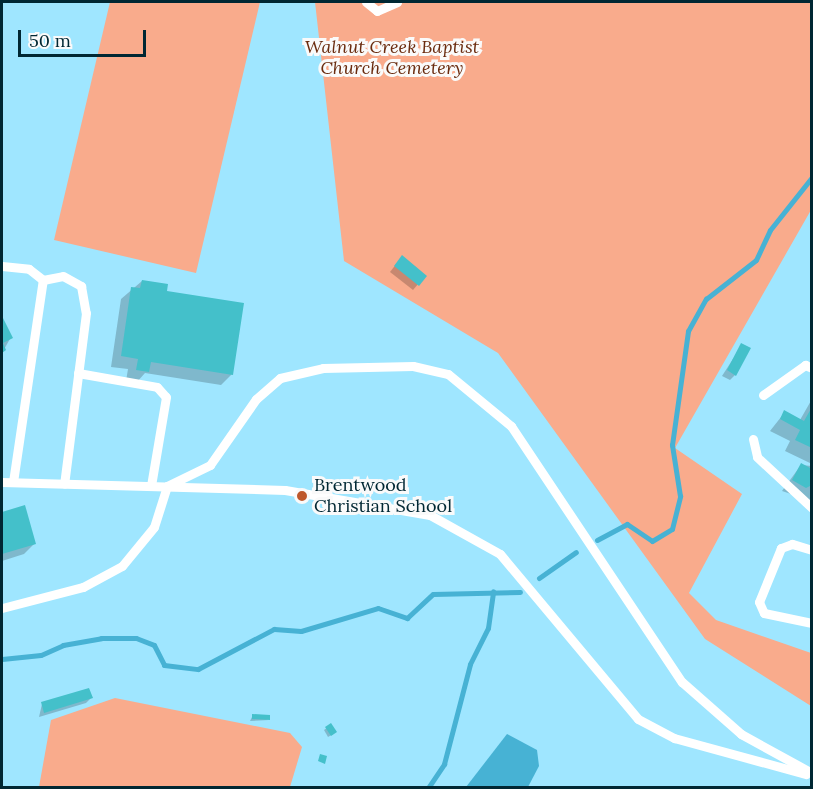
<!DOCTYPE html>
<style>
body{margin:0}
#map{position:relative;width:813px;height:789px;overflow:hidden;background:#9fe6ff;font-family:Lora,serif}
div>[style]{position:absolute}
.green>*{inset:0;background:#f9ab8c}
.water>*{inset:0;background:#47b2d4}
.shadow>*{inset:0;background:#0003}
.stream>*{height:5px;margin:-2.5px;padding:0 2.5px;transform-origin:2.5px;border-radius:2.5px;background:#47b2d4}
.building>*{inset:0;background:#44c0ca}
.service>*{height:9px;margin:-4.5px;padding:0 4.5px;transform-origin:4.5px;border-radius:4.5px;background:#fff}
.dots>*{width:16px;height:16px;translate:-50% -50%;box-sizing:border-box;border:3px solid #fafafa;border-radius:50%}
span{translate:-50% -50%;white-space:nowrap;text-align:center;line-height:1.15;-webkit-text-stroke:6px #fafafa;paint-order:stroke}
.park-label{font-size:18px;color:#6a2b0e;font-style:italic}
.poi-label{font-size:18px;color:#002733}
.left{translate:0 -50%;text-align:left}
.frame{position:absolute;inset:0;border:3px solid #002733;pointer-events:none}
.scale{position:absolute;left:18px;top:30px;width:128px;height:27px;box-sizing:border-box;border:3px solid #002733;border-top:0;padding-left:8px;font-size:18px;line-height:21px;white-space:nowrap;color:#002733;-webkit-text-stroke:4px #fafafa;paint-order:stroke}
</style>
<div id="map">
<div class="green">
<div style="clip-path:polygon(110px 2px,260px 2px,196px 273px,54px 240px)"></div>
<div style="clip-path:polygon(315px 2px,811px 2px,811px 210px,675px 448px,742px 494px,689px 593px,716px 620px,811px 653px,811px 706px,705px 639px,498px 353px,344px 261px)"></div>
<div style="clip-path:polygon(115px 698px,290px 733px,302px 747px,290px 787px,39px 787px,51px 720px)"></div>
</div>
<div class="water">
<div style="clip-path:polygon(507px 734px,537px 750px,539px 766px,528px 787px,466px 787px)"></div>
</div>
<div class="shadow">
<div style="clip-path:polygon(397px 263px,425px 276px,413px 290px,390px 272px)"></div>
<div style="clip-path:polygon(142px 281px,165px 293px,232px 374px,221px 385px,145px 373px,137px 382px,126px 381px,128px 369px,111px 367px,121px 299px)"></div>
<div style="clip-path:polygon(2px 319px,11px 337px,2px 353px)"></div>
<div style="clip-path:polygon(742px 345px,735px 375px,730px 380px,722px 376px)"></div>
<div style="clip-path:polygon(812px 399px,812px 464px,785px 451px,790px 441px,770px 431px,785px 412px,800px 420px)"></div>
<div style="clip-path:polygon(801px 465px,812px 466px,812px 501px,782px 491px)"></div>
<div style="clip-path:polygon(24px 507px,35px 543px,24px 554px,2px 561px,2px 513px)"></div>
<div style="clip-path:polygon(91px 698px,86px 703px,39px 717px,42px 704px)"></div>
<div style="clip-path:polygon(253px 715px,269px 720px,250px 721px)"></div>
<div style="clip-path:polygon(331px 725px,333px 734px,328px 737px,324px 730px)"></div>
</div>
<div class="stream">
<div style="left:597px;top:540px;width:34px;rotate:-28deg"></div>
<div style="left:627px;top:524px;width:30px;rotate:34deg"></div>
<div style="left:652px;top:541px;width:23px;rotate:-31deg"></div>
<div style="left:672px;top:529px;width:34px;rotate:-76deg"></div>
<div style="left:680px;top:496px;width:52px;rotate:-98.9deg"></div>
<div style="left:672px;top:445px;width:115px;rotate:-82deg"></div>
<div style="left:688px;top:331px;width:37px;rotate:-61deg"></div>
<div style="left:706px;top:299px;width:63px;rotate:-38deg"></div>
<div style="left:756px;top:260px;width:33px;rotate:-65deg"></div>
<div style="left:770px;top:230px;width:68px;rotate:-51.6deg"></div>
<div style="left:539px;top:578px;width:45px;rotate:-35.1deg"></div>
<div style="left:2px;top:659px;width:39px;rotate:-6deg"></div>
<div style="left:41px;top:655px;width:24px;rotate:-24deg"></div>
<div style="left:63px;top:645px;width:39px;rotate:-10deg"></div>
<div style="left:101px;top:638px;width:35px"></div>
<div style="left:136px;top:638px;width:19px;rotate:21deg"></div>
<div style="left:154px;top:645px;width:22px;rotate:63deg"></div>
<div style="left:164px;top:665px;width:34px;rotate:7deg"></div>
<div style="left:198px;top:669px;width:86px;rotate:-27.8deg"></div>
<div style="left:274px;top:629px;width:27px;rotate:4deg"></div>
<div style="left:301px;top:631px;width:80px;rotate:-16.6deg"></div>
<div style="left:378px;top:608px;width:31px;rotate:19deg"></div>
<div style="left:407px;top:618px;width:35px;rotate:-43deg"></div>
<div style="left:433px;top:594px;width:87px;rotate:-1.3deg"></div>
<div style="left:428px;top:788px;width:29px;rotate:-56deg"></div>
<div style="left:444px;top:764px;width:103px;rotate:-75.4deg"></div>
<div style="left:470px;top:664px;width:40px;rotate:-63.4deg"></div>
<div style="left:488px;top:628px;width:37px;rotate:-82deg"></div>
</div>
<div class="building">
<div style="clip-path:polygon(402px 255px,427px 276px,419px 286px,394px 266px)"></div>
<div style="clip-path:polygon(142px 280px,168px 284px,167px 291px,244px 303px,233px 375px,151px 362px,149px 372px,136px 370px,138px 359px,121px 356px,131px 287px,140px 288px)"></div>
<div style="clip-path:polygon(2px 316px,13px 338px,3px 343px,6px 350px,2px 353px)"></div>
<div style="clip-path:polygon(741px 343px,751px 348px,736px 376px,727px 370px)"></div>
<div style="clip-path:polygon(812px 407px,812px 448px,795px 440px,800px 430px,780px 419px,784px 410px,804px 421px)"></div>
<div style="clip-path:polygon(801px 463px,812px 469px,812px 485px,806px 488px,792px 480px)"></div>
<div style="clip-path:polygon(25px 505px,36px 544px,2px 554px,2px 512px)"></div>
<div style="clip-path:polygon(89px 688px,93px 698px,44px 713px,41px 702px)"></div>
<div style="clip-path:polygon(252px 714px,270px 715px,270px 720px,252px 719px)"></div>
<div style="clip-path:polygon(331px 723px,337px 732px,331px 736px,325px 727px)"></div>
<div style="clip-path:polygon(320px 754px,327px 756px,325px 764px,318px 761px)"></div>
</div>
<div class="service">
<div style="left:366px;top:2px;width:14px;rotate:39deg"></div>
<div style="left:377px;top:11px;width:22px;rotate:-24deg"></div>
<div style="left:2px;top:266px;width:27px;rotate:6deg"></div>
<div style="left:29px;top:269px;width:18px;rotate:38deg"></div>
<div style="left:78px;top:373px;width:80px;rotate:10deg"></div>
<div style="left:157px;top:387px;width:13px;rotate:48deg"></div>
<div style="left:166px;top:397px;width:90px;rotate:99.6deg"></div>
<div style="left:763px;top:395px;width:52px;rotate:-35.5deg"></div>
<div style="left:805px;top:365px;width:8px;rotate:23deg"></div>
<div style="left:753px;top:439px;width:18px;rotate:77deg"></div>
<div style="left:757px;top:457px;width:75px;rotate:42.8deg"></div>
<div style="left:2px;top:482px;width:283px;rotate:1.6deg"></div>
<div style="left:285px;top:490px;width:147px;rotate:9.8deg"></div>
<div style="left:430px;top:515px;width:80px;rotate:29.1deg"></div>
<div style="left:500px;top:554px;width:215px;rotate:50.1deg"></div>
<div style="left:638px;top:719px;width:41px;rotate:27.8deg"></div>
<div style="left:674px;top:738px;width:137px;rotate:15.3deg"></div>
<div style="left:13px;top:482px;width:204px;rotate:-81.6deg"></div>
<div style="left:43px;top:280px;width:20px;rotate:-11deg"></div>
<div style="left:63px;top:276px;width:21px;rotate:29deg"></div>
<div style="left:81px;top:286px;width:27px;rotate:80deg"></div>
<div style="left:86px;top:313px;width:172px;rotate:97.3deg"></div>
<div style="left:812px;top:550px;width:21px;rotate:-163deg"></div>
<div style="left:792px;top:544px;width:12px;rotate:160deg"></div>
<div style="left:781px;top:548px;width:58px;rotate:112.2deg"></div>
<div style="left:759px;top:602px;width:12px;rotate:66deg"></div>
<div style="left:764px;top:613px;width:49px;rotate:11.8deg"></div>
<div style="left:2px;top:608px;width:84px;rotate:-14.5deg"></div>
<div style="left:83px;top:587px;width:44px;rotate:-28.3deg"></div>
<div style="left:122px;top:566px;width:50px;rotate:-50.6deg"></div>
<div style="left:154px;top:527px;width:43px;rotate:-72.4deg"></div>
<div style="left:167px;top:486px;width:48px;rotate:-26deg"></div>
<div style="left:210px;top:465px;width:80px;rotate:-55.1deg"></div>
<div style="left:256px;top:399px;width:32px;rotate:-41deg"></div>
<div style="left:280px;top:378px;width:44px;rotate:-13.1deg"></div>
<div style="left:323px;top:368px;width:90px;rotate:-1.3deg"></div>
<div style="left:413px;top:366px;width:36px;rotate:13deg"></div>
<div style="left:448px;top:374px;width:82px;rotate:39.5deg"></div>
<div style="left:511px;top:426px;width:308px;rotate:56.3deg"></div>
<div style="left:682px;top:682px;width:79px;rotate:41.4deg"></div>
<div style="left:741px;top:734px;width:81px;rotate:28.8deg"></div>
</div>
<div class="dots">
<div style="left:302px;top:496px;background:#be582b"></div>
</div>
<div class="park-label">
<span style="left:392px;top:58px">Walnut Creek Baptist<br>Church Cemetery</span>
</div>
<div class="poi-label">
<span class="left" style="left:314px;top:496px">Brentwood<br>Christian School</span>
</div>
<div class="frame"></div>
<div class="scale">50 m</div>
</div>
